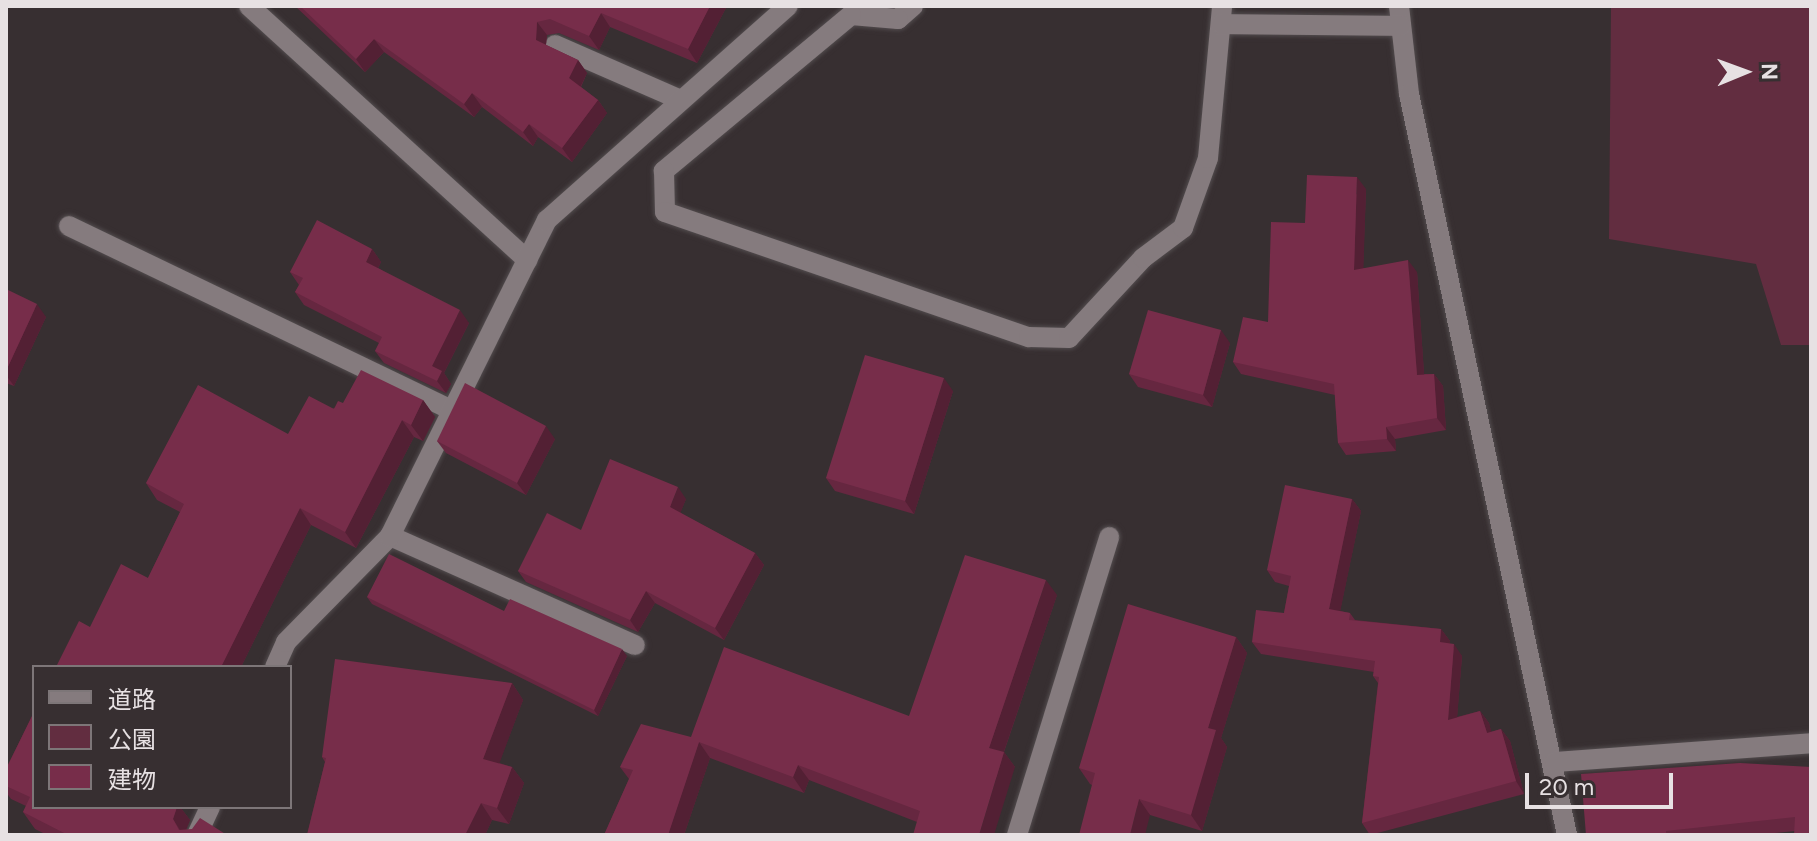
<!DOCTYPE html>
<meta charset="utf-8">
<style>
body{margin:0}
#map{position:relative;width:1817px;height:841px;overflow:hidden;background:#372f31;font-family:Figtree,"Noto Sans JP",sans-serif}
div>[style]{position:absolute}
.green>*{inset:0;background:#622d40}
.roads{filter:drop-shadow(0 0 2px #524c4e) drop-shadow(0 0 2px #524c4e)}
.minor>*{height:20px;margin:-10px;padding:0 10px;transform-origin:10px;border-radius:10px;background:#857b7e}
.wall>*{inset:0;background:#662740}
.shaded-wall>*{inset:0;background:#532034}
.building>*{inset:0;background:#772d4a}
span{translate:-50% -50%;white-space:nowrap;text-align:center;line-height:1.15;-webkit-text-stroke:6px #372f31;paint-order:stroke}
.frame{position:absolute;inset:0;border:8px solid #e7e1e3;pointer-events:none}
.legend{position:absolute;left:32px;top:665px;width:260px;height:144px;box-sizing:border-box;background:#372f31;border:2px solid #7d7678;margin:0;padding:10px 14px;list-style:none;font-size:24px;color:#e7e1e3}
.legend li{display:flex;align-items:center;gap:16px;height:40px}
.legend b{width:40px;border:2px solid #7d7678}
.north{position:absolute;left:1705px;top:32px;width:80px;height:80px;-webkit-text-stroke:6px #372f31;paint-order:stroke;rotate:89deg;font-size:22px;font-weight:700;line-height:32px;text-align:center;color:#e7e1e3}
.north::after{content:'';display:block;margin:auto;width:28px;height:36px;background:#e7e1e3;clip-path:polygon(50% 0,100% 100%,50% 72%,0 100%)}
.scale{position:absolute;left:1525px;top:773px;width:148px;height:36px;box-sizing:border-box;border:4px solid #e7e1e3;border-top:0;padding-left:10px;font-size:24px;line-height:28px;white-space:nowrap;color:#e7e1e3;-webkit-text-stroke:6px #372f31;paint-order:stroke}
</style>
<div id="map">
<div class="green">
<div style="clip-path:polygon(1611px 6px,1811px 6px,1811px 345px,1781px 345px,1756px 264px,1609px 239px)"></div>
</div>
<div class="roads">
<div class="minor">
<div style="left:249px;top:6px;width:377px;rotate:42.4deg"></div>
<div style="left:913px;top:6px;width:20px;rotate:139deg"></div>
<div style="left:898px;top:19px;width:47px;rotate:-175.1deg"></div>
<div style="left:851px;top:15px;width:244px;rotate:140.2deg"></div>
<div style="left:664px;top:171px;width:41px;rotate:88.6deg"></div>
<div style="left:665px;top:212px;width:385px;rotate:19deg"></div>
<div style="left:1029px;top:337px;width:40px;rotate:1.4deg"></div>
<div style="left:1069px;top:338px;width:109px;rotate:-47.2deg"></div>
<div style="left:1143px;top:258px;width:50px;rotate:-36.9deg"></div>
<div style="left:1183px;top:228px;width:74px;rotate:-70.3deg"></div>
<div style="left:1208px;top:158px;width:153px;rotate:-84.7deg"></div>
<div style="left:1399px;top:6px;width:89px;rotate:83.5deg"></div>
<div style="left:1409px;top:94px;width:758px;rotate:77.96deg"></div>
<div style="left:1221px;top:24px;width:180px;rotate:0.6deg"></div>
<div style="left:555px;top:45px;width:137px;rotate:23.6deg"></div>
<div style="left:69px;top:226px;width:426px;rotate:25.7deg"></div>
<div style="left:390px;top:536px;width:268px;rotate:24deg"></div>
<div style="left:275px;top:667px;width:27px;rotate:-66deg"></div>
<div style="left:286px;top:642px;width:148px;rotate:-45.5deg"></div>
<div style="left:390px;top:536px;width:353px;rotate:-63.6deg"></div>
<div style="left:547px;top:220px;width:322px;rotate:-41.6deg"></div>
<div style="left:1555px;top:762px;width:257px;rotate:-4.2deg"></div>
<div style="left:197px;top:835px;width:31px;rotate:-65deg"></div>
<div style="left:1017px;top:835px;width:312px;rotate:-72.8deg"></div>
</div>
</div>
<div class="wall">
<div style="clip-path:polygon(295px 6px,363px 6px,365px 8px,366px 6px,727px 6px,697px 63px,610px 27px,599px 50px,559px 33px,547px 35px,546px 45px,578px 60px,587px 73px,581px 87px,598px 100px,607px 113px,572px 162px,538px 137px,533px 146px,482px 107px,474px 117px,384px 52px,365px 72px)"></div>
<div style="clip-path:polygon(1366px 189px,1363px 268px,1417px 272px,1424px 374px,1434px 374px,1443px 386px,1446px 430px,1395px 439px,1396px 451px,1346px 455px,1338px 443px,1335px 395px,1241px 374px,1233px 362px,1268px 322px,1305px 223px)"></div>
<div style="clip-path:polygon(372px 249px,381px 262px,378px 268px,469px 323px,444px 373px,451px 384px,446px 393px,384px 363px,375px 351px,379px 343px,304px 305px,295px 292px,299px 285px,290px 272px)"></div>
<div style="clip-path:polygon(6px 289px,46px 317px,14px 386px,6px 383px)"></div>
<div style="clip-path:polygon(1230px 343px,1212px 407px,1138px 387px,1129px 374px)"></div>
<div style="clip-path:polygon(953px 391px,914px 514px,835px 491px,826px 478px)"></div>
<div style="clip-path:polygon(423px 400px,435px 417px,423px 441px,414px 437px,356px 548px,311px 525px,241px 667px,56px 667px,90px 627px,148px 578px,180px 512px,157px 500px,146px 483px,288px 434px,343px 403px)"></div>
<div style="clip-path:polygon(555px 439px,526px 495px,446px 453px,437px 441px)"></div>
<div style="clip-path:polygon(686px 499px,680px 513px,755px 553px,764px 565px,724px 640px,655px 603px,638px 632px,526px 582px,518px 571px,581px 530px)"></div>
<div style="clip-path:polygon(1352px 499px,1361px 511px,1340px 611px,1350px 613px,1355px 620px,1441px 629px,1450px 641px,1449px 644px,1462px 656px,1457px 717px,1480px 711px,1489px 723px,1491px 732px,1501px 729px,1510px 741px,1524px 794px,1370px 835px,1362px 823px,1378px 683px,1373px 676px,1374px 672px,1261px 654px,1252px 642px,1284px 613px,1289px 586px,1275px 582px,1267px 570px)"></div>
<div style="clip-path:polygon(1057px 595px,1004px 752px,1015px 767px,917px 822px,809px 780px,804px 793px,710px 758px,684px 835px,604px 835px,629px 779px,620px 767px,691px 737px,909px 716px)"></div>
<div style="clip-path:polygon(367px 597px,504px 611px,627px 656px,598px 716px,372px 604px)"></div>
<div style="clip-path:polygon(1236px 637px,1247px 653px,1221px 738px,1227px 747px,1202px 831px,1150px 815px,1090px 784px,1079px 768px)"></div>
<div style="clip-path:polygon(512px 683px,523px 700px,499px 763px,512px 767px,524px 783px,509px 824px,492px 820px,485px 835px,307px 835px,325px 762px,322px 757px)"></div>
<div style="clip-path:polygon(34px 712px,34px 807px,180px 807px,190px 820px,186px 830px,227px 835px,47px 835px,35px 829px,23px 812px,26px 806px,11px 799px,6px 792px,6px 769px)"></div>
<div style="clip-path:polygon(1811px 767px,1795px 831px,1756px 835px,1586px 835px)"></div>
</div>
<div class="shaded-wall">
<div style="clip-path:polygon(710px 6px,727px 6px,697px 63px,688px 49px)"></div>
<div style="clip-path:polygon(601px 13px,610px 27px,599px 50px,589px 36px)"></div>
<div style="clip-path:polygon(537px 22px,547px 35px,545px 53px,536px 40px)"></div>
<div style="clip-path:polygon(374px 39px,384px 52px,365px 72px,356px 59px)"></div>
<div style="clip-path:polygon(578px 60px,587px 73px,578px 92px,569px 78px)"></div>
<div style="clip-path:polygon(472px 93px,482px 107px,474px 117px,464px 104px)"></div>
<div style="clip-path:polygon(598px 100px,607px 113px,572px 162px,562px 148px)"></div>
<div style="clip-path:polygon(529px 124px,538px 137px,533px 146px,523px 132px)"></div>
<div style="clip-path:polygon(1357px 177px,1366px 189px,1363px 282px,1354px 270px)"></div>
<div style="clip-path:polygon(372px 249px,381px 262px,375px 274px,366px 262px)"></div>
<div style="clip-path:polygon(1408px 260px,1417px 272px,1425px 387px,1417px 375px)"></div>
<div style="clip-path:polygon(37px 304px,46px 317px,14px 386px,6px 375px,6px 371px)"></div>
<div style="clip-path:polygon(460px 310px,469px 323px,444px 373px,451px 384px,446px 393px,437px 381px,432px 366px)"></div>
<div style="clip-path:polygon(1221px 330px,1230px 343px,1212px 407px,1203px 395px)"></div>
<div style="clip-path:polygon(1434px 374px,1443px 386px,1446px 430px,1437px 418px)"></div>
<div style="clip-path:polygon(944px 378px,953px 391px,914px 514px,905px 501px)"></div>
<div style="clip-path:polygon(423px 400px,435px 417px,423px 441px,411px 425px)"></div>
<div style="clip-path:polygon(402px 420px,414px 437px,356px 548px,345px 532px)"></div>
<div style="clip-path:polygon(546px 426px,555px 439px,526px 495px,517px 483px)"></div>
<div style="clip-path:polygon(1386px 427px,1395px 439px,1396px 451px,1387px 439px)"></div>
<div style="clip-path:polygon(678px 487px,686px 499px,678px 519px,670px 507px)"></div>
<div style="clip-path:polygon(1352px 499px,1361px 511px,1338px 622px,1329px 609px)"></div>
<div style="clip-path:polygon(300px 508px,311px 525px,241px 667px,221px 667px)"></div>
<div style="clip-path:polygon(755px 553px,764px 565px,724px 640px,715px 628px)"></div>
<div style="clip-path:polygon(1046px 580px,1057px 595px,1000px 763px,989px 748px)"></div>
<div style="clip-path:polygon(646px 591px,655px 603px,638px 632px,630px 620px)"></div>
<div style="clip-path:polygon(1441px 629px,1450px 641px,1448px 655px,1440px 642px)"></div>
<div style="clip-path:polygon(1236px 637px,1247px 653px,1221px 738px,1227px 747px,1202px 831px,1191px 815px,1208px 728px)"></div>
<div style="clip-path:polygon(1454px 644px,1462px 656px,1456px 732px,1448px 720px)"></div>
<div style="clip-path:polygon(622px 649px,627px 656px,598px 716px,594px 710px)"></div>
<div style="clip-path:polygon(512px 683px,523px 700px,495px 775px,483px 759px)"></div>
<div style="clip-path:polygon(1480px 711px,1489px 723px,1495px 745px,1487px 733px)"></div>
<div style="clip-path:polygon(1501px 729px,1510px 741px,1524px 794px,1516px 781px)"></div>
<div style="clip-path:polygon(699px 742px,710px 758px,684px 835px,668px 835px)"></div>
<div style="clip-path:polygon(1004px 752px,1015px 767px,994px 835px,979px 835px)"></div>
<div style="clip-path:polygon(798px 765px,809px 780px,804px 793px,793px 777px)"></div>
<div style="clip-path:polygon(512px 767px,524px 783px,509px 824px,497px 808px)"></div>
<div style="clip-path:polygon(1139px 799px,1150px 815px,1145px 835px,1130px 835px)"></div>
<div style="clip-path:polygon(481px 803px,492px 820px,485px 835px,465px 835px)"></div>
<div style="clip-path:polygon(177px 807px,180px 807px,190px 820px,184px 835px,183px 835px,173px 819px)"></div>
</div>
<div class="building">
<div style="clip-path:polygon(300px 6px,363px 6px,365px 8px,366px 6px,710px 6px,688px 49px,601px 13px,589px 36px,550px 19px,537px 22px,536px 40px,578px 60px,569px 78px,598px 100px,562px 148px,529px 124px,523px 132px,472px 93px,464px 104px,374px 39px,356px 59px)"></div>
<div style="clip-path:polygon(1307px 175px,1357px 177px,1354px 270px,1408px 260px,1417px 375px,1434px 374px,1437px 418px,1386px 427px,1387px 439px,1338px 443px,1334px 384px,1233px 362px,1243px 317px,1268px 322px,1271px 222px,1305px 223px)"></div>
<div style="clip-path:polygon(317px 220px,372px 249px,366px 262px,460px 310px,432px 366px,442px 371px,437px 381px,375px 351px,382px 337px,295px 292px,303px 278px,290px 272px)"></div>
<div style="clip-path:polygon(6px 289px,37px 304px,6px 371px)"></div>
<div style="clip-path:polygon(1148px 310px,1221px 330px,1203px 395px,1129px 374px)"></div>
<div style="clip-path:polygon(865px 355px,944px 378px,905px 501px,826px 478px)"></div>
<div style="clip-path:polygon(361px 370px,423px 400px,411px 425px,402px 420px,345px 532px,300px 508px,221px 667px,56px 667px,79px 621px,90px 627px,121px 564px,148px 578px,184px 504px,146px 483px,198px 385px,288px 434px,309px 396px,334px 409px,338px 401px,343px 403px)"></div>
<div style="clip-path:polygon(465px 383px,546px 426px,517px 483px,437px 441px)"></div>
<div style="clip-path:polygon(610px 459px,678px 487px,670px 507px,755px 553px,715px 628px,646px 591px,630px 620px,518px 571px,547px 513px,581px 530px)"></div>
<div style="clip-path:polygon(1285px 485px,1352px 499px,1329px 609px,1350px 613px,1349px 620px,1441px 629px,1440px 642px,1454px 644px,1448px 720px,1480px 711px,1487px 733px,1501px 729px,1516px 781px,1362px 823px,1379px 677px,1373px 676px,1375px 661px,1252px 642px,1256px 610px,1284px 613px,1291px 576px,1267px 570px)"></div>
<div style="clip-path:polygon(389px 554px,504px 611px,510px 599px,622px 649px,594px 710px,367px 597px)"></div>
<div style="clip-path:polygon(965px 555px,1046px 580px,989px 748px,1004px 752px,979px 835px,913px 835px,920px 811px,798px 765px,793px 777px,699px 742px,668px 835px,604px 835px,633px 770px,620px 767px,641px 724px,691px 737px,724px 647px,909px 716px)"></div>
<div style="clip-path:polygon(1128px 604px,1236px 637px,1208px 728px,1216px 730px,1191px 815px,1139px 799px,1130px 835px,1079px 835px,1095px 773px,1079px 768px)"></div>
<div style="clip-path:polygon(335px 659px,512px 683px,483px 759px,512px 767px,497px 808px,481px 803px,465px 835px,307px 835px,326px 758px,322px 757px)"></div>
<div style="clip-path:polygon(34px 712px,34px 807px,177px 807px,173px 819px,179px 830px,192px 829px,200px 818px,227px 835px,68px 835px,23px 812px,30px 797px,6px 786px,6px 769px)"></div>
<div style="clip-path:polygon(1740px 763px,1811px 767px,1811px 835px,1794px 835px,1795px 817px,1666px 831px,1666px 835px,1613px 835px,1613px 834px,1586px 835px,1581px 774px)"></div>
</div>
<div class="frame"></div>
<ul class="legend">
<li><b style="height:10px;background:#857b7e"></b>道路</li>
<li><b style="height:22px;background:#622d40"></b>公園</li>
<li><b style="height:22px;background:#772d4a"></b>建物</li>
</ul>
<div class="north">N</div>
<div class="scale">20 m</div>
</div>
